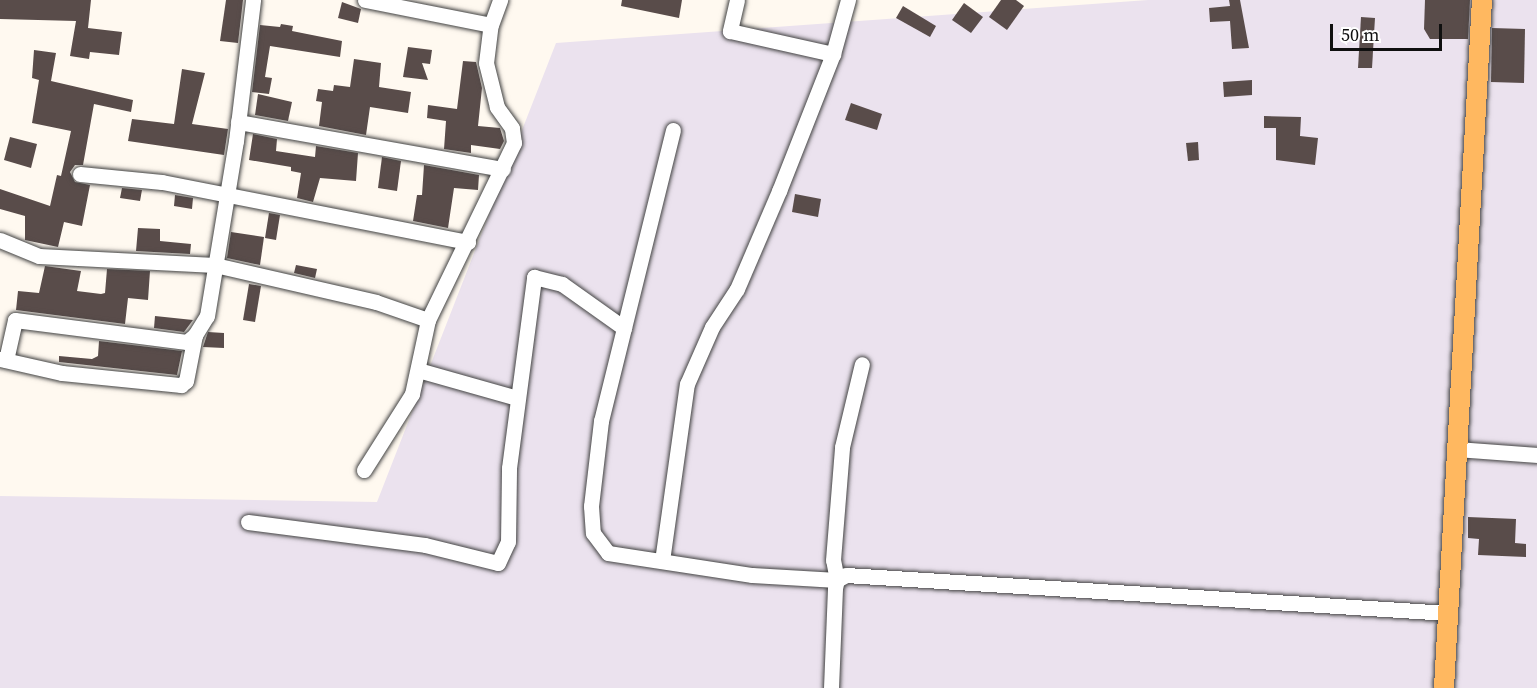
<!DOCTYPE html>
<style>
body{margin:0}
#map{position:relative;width:1537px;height:688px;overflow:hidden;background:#fff9f0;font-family:"Source Serif 4",serif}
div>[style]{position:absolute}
.industrial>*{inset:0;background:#ebe2ee}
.building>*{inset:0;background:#594c4a}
.roads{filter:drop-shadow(0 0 2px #424242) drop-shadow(0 0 2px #424242)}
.minor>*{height:15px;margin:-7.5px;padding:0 7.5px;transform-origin:7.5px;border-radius:7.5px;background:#fff}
.major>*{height:20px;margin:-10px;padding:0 10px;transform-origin:10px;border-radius:10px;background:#ffb860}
span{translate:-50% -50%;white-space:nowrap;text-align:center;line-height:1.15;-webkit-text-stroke:6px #fff;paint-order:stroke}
.scale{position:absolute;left:1330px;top:24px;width:112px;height:27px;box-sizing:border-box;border:3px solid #0f0f0f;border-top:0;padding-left:8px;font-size:18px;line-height:21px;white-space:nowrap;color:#0f0f0f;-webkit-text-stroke:4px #fff;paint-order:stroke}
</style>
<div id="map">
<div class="industrial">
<div style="clip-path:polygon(1148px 0,1537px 0,1537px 688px,0 688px,0 496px,377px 502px,556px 43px)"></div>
</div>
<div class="building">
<div style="clip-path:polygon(0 0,91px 0,88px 28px,122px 32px,119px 55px,90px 52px,89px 59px,70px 56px,76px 21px,0 19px)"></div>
<div style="clip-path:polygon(226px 0,243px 0,238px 43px,220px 41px)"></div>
<div style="clip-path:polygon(622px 0,682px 0,679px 18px,621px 6px)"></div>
<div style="clip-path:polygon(1001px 0,1016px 0,1024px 6px,1007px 30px,989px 17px)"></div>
<div style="clip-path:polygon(1229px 0,1240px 0,1249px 48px,1232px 49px,1230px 21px,1210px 22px,1209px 8px,1230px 6px)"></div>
<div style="clip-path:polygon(1425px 0,1470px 0,1468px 39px,1430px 39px,1424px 29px)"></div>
<div style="clip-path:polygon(342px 2px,361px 9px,358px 23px,338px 18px)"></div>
<div style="clip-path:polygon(964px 3px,983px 17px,971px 33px,952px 20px)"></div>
<div style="clip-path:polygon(903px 6px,936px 26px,930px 37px,896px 18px)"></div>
<div style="clip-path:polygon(1361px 17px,1375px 18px,1372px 68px,1358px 68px)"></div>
<div style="clip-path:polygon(281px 24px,293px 26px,292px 31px,342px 41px,340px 57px,270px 46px,265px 77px,272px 78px,269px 94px,252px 92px,260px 25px,280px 27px)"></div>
<div style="clip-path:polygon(1492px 28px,1525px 29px,1524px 83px,1491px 82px)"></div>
<div style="clip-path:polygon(408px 47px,432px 50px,430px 64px,422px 63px,428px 80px,403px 77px)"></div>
<div style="clip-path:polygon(34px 50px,56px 53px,51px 81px,133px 100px,131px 112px,94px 104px,83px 165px,75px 165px,70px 172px,75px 182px,90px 185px,82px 226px,64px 222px,58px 247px,25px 240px,25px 216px,0 209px,0 189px,50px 206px,57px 175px,61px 176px,71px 131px,32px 123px,39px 80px,32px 78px)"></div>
<div style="clip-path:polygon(354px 59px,381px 63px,379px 87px,411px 92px,408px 113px,370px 107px,366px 135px,319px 126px,322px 102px,316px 101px,318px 89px,333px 91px,334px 85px,350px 87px)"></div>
<div style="clip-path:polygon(463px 61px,476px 62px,482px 88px,478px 126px,500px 128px,504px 141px,500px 149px,471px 145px,471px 153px,444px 149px,446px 121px,427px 118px,428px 105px,457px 109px)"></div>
<div style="clip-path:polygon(182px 69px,205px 73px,192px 124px,228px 129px,224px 155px,128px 141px,132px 119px,174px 124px)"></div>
<div style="clip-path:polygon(1252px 80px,1252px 95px,1224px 97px,1223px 82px)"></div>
<div style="clip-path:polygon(258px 94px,292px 102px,288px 121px,255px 115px)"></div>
<div style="clip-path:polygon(851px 103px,882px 114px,877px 130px,845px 120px)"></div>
<div style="clip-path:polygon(1264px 116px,1301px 117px,1300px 136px,1318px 138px,1315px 165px,1276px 160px,1276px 128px,1264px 128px)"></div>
<div style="clip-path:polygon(253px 134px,277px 139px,276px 151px,315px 157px,316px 146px,358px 153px,356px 181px,320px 178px,313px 202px,297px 198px,301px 173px,291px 171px,291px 167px,249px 160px)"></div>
<div style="clip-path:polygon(10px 137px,37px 144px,31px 168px,4px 160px)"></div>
<div style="clip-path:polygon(1198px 142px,1199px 160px,1188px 161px,1186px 143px)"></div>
<div style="clip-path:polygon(382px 157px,401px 161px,397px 191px,378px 188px)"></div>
<div style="clip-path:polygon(424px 165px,479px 175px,478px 190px,454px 188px,448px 228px,413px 221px,417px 195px,422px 195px)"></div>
<div style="clip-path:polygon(122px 188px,142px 190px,140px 201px,120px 198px)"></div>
<div style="clip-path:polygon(795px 194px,821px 199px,818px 217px,792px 212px)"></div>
<div style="clip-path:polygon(175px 195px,193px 198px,192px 209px,174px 206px)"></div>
<div style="clip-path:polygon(269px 213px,280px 215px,276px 240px,265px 238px)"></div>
<div style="clip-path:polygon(138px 228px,160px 229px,160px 241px,191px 244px,190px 254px,136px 251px)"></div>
<div style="clip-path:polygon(231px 232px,264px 237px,260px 265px,227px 258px)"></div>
<div style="clip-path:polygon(296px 265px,317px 269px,315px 278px,294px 273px)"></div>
<div style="clip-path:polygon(45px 266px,81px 271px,77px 291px,101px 294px,105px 293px,107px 269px,150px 271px,148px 300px,128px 298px,125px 324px,16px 310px,18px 291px,39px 293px)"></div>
<div style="clip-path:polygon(249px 284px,261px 286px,255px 322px,243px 320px)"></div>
<div style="clip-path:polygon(155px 316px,193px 320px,184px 332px,154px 328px)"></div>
<div style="clip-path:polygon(208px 332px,224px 333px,224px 348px,203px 347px)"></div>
<div style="clip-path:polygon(99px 341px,182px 351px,177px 375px,59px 362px,59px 356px,92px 359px,98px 356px)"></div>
<div style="clip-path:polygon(1468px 517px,1516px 519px,1515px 543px,1526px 544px,1526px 557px,1478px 555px,1479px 539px,1468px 538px)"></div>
</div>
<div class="roads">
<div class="minor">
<div style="left:365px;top:0;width:128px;rotate:11.2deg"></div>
<div style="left:491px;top:25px;width:27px;rotate:-70deg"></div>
<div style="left:737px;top:0;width:32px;rotate:103deg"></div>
<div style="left:730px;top:31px;width:106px;rotate:12.6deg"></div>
<div style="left:238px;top:122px;width:269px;rotate:10.1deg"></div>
<div style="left:673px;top:130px;width:300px;rotate:103.9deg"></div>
<div style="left:601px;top:421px;width:86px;rotate:96.7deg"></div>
<div style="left:591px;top:506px;width:27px;rotate:86deg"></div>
<div style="left:593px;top:533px;width:25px;rotate:53deg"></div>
<div style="left:608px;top:553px;width:146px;rotate:8.7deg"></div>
<div style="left:752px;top:575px;width:85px;rotate:3.4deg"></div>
<div style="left:837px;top:580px;width:20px;rotate:-101deg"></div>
<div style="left:833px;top:560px;width:113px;rotate:-85.4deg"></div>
<div style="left:842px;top:447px;width:85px;rotate:-76.5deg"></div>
<div style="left:80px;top:174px;width:82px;rotate:5.6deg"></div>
<div style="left:162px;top:182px;width:312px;rotate:11.1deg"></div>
<div style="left:0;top:240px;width:42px;rotate:22.3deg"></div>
<div style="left:39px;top:256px;width:176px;rotate:2.9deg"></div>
<div style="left:215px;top:265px;width:165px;rotate:12.9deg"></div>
<div style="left:376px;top:302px;width:55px;rotate:19.1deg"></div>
<div style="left:428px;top:320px;width:76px;rotate:102.2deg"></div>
<div style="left:412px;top:394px;width:90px;rotate:122.3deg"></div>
<div style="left:428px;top:320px;width:197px;rotate:-64.1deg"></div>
<div style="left:514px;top:143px;width:15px;rotate:-98deg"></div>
<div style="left:512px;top:128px;width:26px;rotate:-126deg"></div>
<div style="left:497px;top:107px;width:45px;rotate:-104deg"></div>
<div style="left:486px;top:63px;width:38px;rotate:-83deg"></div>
<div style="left:0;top:359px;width:64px;rotate:12.7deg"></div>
<div style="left:62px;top:373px;width:120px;rotate:5.8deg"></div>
<div style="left:181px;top:385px;width:6px;rotate:-39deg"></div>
<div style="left:186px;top:381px;width:47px;rotate:-78.9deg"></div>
<div style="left:195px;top:335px;width:22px;rotate:-58deg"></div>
<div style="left:207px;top:316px;width:177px;rotate:-80.6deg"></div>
<div style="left:236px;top:141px;width:142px;rotate:-83.1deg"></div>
<div style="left:6px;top:360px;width:41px;rotate:-77.3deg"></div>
<div style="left:15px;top:320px;width:173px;rotate:7.3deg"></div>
<div style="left:187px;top:342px;width:11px;rotate:-41deg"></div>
<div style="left:418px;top:370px;width:103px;rotate:15.8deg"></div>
<div style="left:1457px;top:449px;width:80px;rotate:4.3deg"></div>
<div style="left:248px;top:522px;width:178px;rotate:7.4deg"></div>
<div style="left:425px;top:545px;width:75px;rotate:13.9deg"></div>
<div style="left:498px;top:563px;width:23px;rotate:-65deg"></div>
<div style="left:508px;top:542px;width:74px;rotate:-89.2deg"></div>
<div style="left:509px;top:468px;width:193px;rotate:-82.5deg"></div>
<div style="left:534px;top:277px;width:29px;rotate:14deg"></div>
<div style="left:562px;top:284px;width:76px;rotate:35.4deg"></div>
<div style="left:662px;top:561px;width:179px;rotate:-82deg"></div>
<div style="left:687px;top:384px;width:62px;rotate:-66.3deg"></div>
<div style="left:712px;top:327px;width:45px;rotate:-56.7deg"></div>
<div style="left:737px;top:289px;width:107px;rotate:-66.8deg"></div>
<div style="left:779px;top:191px;width:147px;rotate:-68.5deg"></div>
<div style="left:833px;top:54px;width:56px;rotate:-74.5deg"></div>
<div style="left:831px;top:688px;width:100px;rotate:-87.7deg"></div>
<div style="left:835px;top:588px;width:8px;rotate:-76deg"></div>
<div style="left:837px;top:580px;width:10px;rotate:-29deg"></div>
<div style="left:846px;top:575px;width:603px;rotate:3.61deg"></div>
</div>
<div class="major">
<div style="left:1444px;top:688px;width:689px;rotate:-86.84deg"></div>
</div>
</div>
<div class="scale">50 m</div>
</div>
